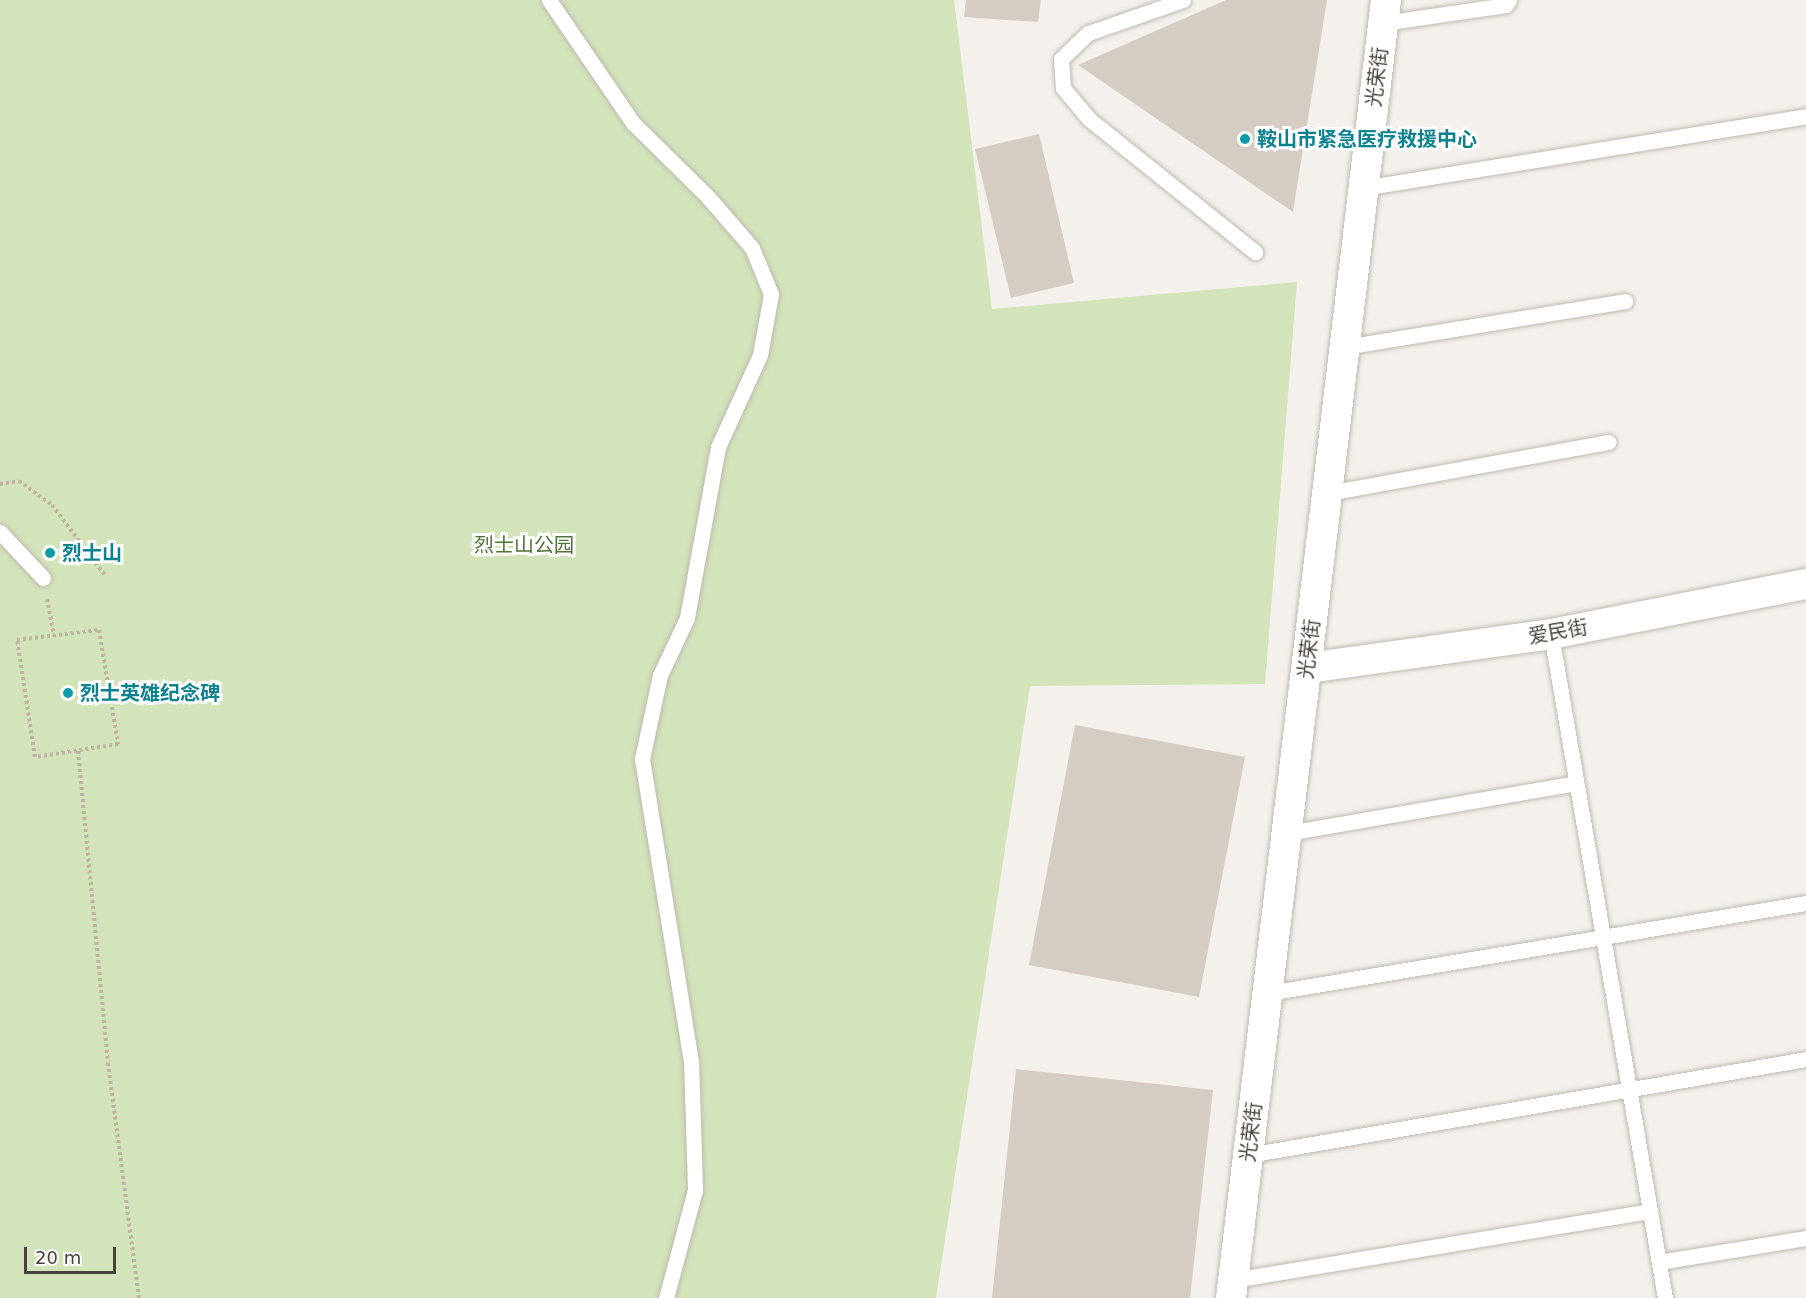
<!DOCTYPE html>
<meta charset="utf-8">
<style>
body{margin:0}
#map{position:relative;width:1806px;height:1298px;overflow:hidden;background:#f4f1ec;font-family:"DejaVu Sans","Noto Sans SC",sans-serif}
div>[style]{position:absolute}
.green>*{inset:0;background:#d3e3ba}
.building>*{inset:0;background:#d5cdc3}
.path>*{height:4px;margin-top:-2px;transform-origin:0;background:repeating-linear-gradient(90deg,#bfb3a3 0 3px,transparent 0 6px)}
.roads{filter:drop-shadow(0 0 2px #bfb9b0) drop-shadow(0 0 2px #bfb9b0)}
.service>*{height:15px;margin:-7.5px;padding:0 7.5px;transform-origin:7.5px;border-radius:7.5px;background:#fff}
.minor>*{height:30px;margin:-15px;padding:0 15px;transform-origin:15px;border-radius:15px;background:#fff}
.dots>*{width:16px;height:16px;translate:-50% -50%;box-sizing:border-box;border:3px solid #fff;border-radius:50%}
span{translate:-50% -50%;white-space:nowrap;text-align:center;line-height:1.15;-webkit-text-stroke:6px #fff;paint-order:stroke}
.street-label{font-size:20px;color:#48423a}
.culture-label{font-size:20px;color:#0d838f;font-weight:700}
.left{translate:0 -50%;text-align:left}
.park-label{font-size:20px;color:#507434}
.scale{position:absolute;left:24px;top:1247px;width:92px;height:27px;box-sizing:border-box;border:3px solid #48423a;border-top:0;padding-left:8px;font-size:18px;line-height:21px;white-space:nowrap;color:#48423a;-webkit-text-stroke:4px #fff;paint-order:stroke}
</style>
<div id="map">
<div class="green">
<div style="clip-path:polygon(0 0,954px 0,992px 309px,1297px 282px,1265px 684px,1030px 686px,936px 1298px,0 1298px)"></div>
</div>
<div class="building">
<div style="clip-path:polygon(966px 0,1041px 0,1038px 22px,964px 17px)"></div>
<div style="clip-path:polygon(1226px 0,1327px 0,1293px 212px,1078px 65px)"></div>
<div style="clip-path:polygon(1039px 134px,1074px 283px,1011px 298px,975px 149px)"></div>
<div style="clip-path:polygon(1075px 725px,1245px 757px,1199px 997px,1029px 965px)"></div>
<div style="clip-path:polygon(1016px 1069px,1213px 1090px,1190px 1298px,992px 1298px)"></div>
</div>
<div class="path">
<div style="left:0;top:484px;width:19px;rotate:-9deg"></div>
<div style="left:19px;top:481px;width:41px;rotate:36deg"></div>
<div style="left:52px;top:505px;width:88px;rotate:52.9deg"></div>
<div style="left:47px;top:599px;width:37px;rotate:79deg"></div>
<div style="left:99px;top:630px;width:116px;rotate:80.5deg"></div>
<div style="left:118px;top:744px;width:84px;rotate:171.1deg"></div>
<div style="left:35px;top:757px;width:118px;rotate:-98.7deg"></div>
<div style="left:17px;top:640px;width:83px;rotate:-7deg"></div>
<div style="left:78px;top:751px;width:313px;rotate:84.5deg"></div>
<div style="left:108px;top:1063px;width:237px;rotate:82.5deg"></div>
</div>
<div class="roads">
<div class="service">
<div style="left:549px;top:0;width:149px;rotate:55.7deg"></div>
<div style="left:633px;top:123px;width:105px;rotate:44.6deg"></div>
<div style="left:708px;top:197px;width:67px;rotate:49.2deg"></div>
<div style="left:752px;top:248px;width:50px;rotate:67.6deg"></div>
<div style="left:771px;top:294px;width:62px;rotate:100.2deg"></div>
<div style="left:760px;top:355px;width:101px;rotate:114.5deg"></div>
<div style="left:718px;top:447px;width:174px;rotate:100.3deg"></div>
<div style="left:687px;top:618px;width:63px;rotate:115.3deg"></div>
<div style="left:660px;top:675px;width:86px;rotate:102.1deg"></div>
<div style="left:642px;top:759px;width:305px;rotate:80.8deg"></div>
<div style="left:691px;top:1060px;width:130px;rotate:88.2deg"></div>
<div style="left:695px;top:1190px;width:112px;rotate:105deg"></div>
<div style="left:1183px;top:0;width:101px;rotate:160.8deg"></div>
<div style="left:1088px;top:33px;width:37px;rotate:136deg"></div>
<div style="left:1061px;top:59px;width:29px;rotate:86deg"></div>
<div style="left:1063px;top:88px;width:40px;rotate:50deg"></div>
<div style="left:1089px;top:119px;width:213px;rotate:38.7deg"></div>
<div style="left:1383px;top:23px;width:124px;rotate:-8.3deg"></div>
<div style="left:1506px;top:5px;width:6px;rotate:-59deg"></div>
<div style="left:1363px;top:188px;width:449px;rotate:-9.2deg"></div>
<div style="left:1345px;top:347px;width:284px;rotate:-9.3deg"></div>
<div style="left:1328px;top:493px;width:285px;rotate:-10.3deg"></div>
<div style="left:0;top:532px;width:63px;rotate:46.9deg"></div>
<div style="left:1551px;top:634px;width:674px;rotate:80.26deg"></div>
<div style="left:1287px;top:833px;width:293px;rotate:-9.8deg"></div>
<div style="left:1268px;top:993px;width:545px;rotate:-9.5deg"></div>
<div style="left:1248px;top:1155px;width:566px;rotate:-9.76deg"></div>
<div style="left:1659px;top:1262px;width:149px;rotate:-9.3deg"></div>
<div style="left:1233px;top:1280px;width:423px;rotate:-9.4deg"></div>
</div>
<div class="minor">
<div style="left:1307px;top:668px;width:246px;rotate:-7.9deg"></div>
<div style="left:1551px;top:634px;width:260px;rotate:-11.1deg"></div>
<div style="left:1231px;top:1298px;width:1307px;rotate:-83.19deg"></div>
</div>
</div>
<div class="dots">
<div style="left:1245px;top:139px;background:#0f9aa8"></div>
<div style="left:50px;top:553px;background:#0f9aa8"></div>
<div style="left:68px;top:693px;background:#0f9aa8"></div>
</div>
<div class="street-label">
<span style="left:1377px;top:77px;rotate:-83deg">光荣街</span>
<span style="left:1558px;top:632px;rotate:-10deg">爱民街</span>
<span style="left:1309px;top:649px;rotate:-83deg">光荣街</span>
<span style="left:1251px;top:1132px;rotate:-83deg">光荣街</span>
</div>
<div class="culture-label">
<span class="left" style="left:1257px;top:139px">鞍山市紧急医疗救援中心</span>
<span class="left" style="left:62px;top:553px">烈士山</span>
<span class="left" style="left:80px;top:693px">烈士英雄纪念碑</span>
</div>
<div class="park-label">
<span style="left:524px;top:545px">烈士山公园</span>
</div>
<div class="scale">20 m</div>
</div>
